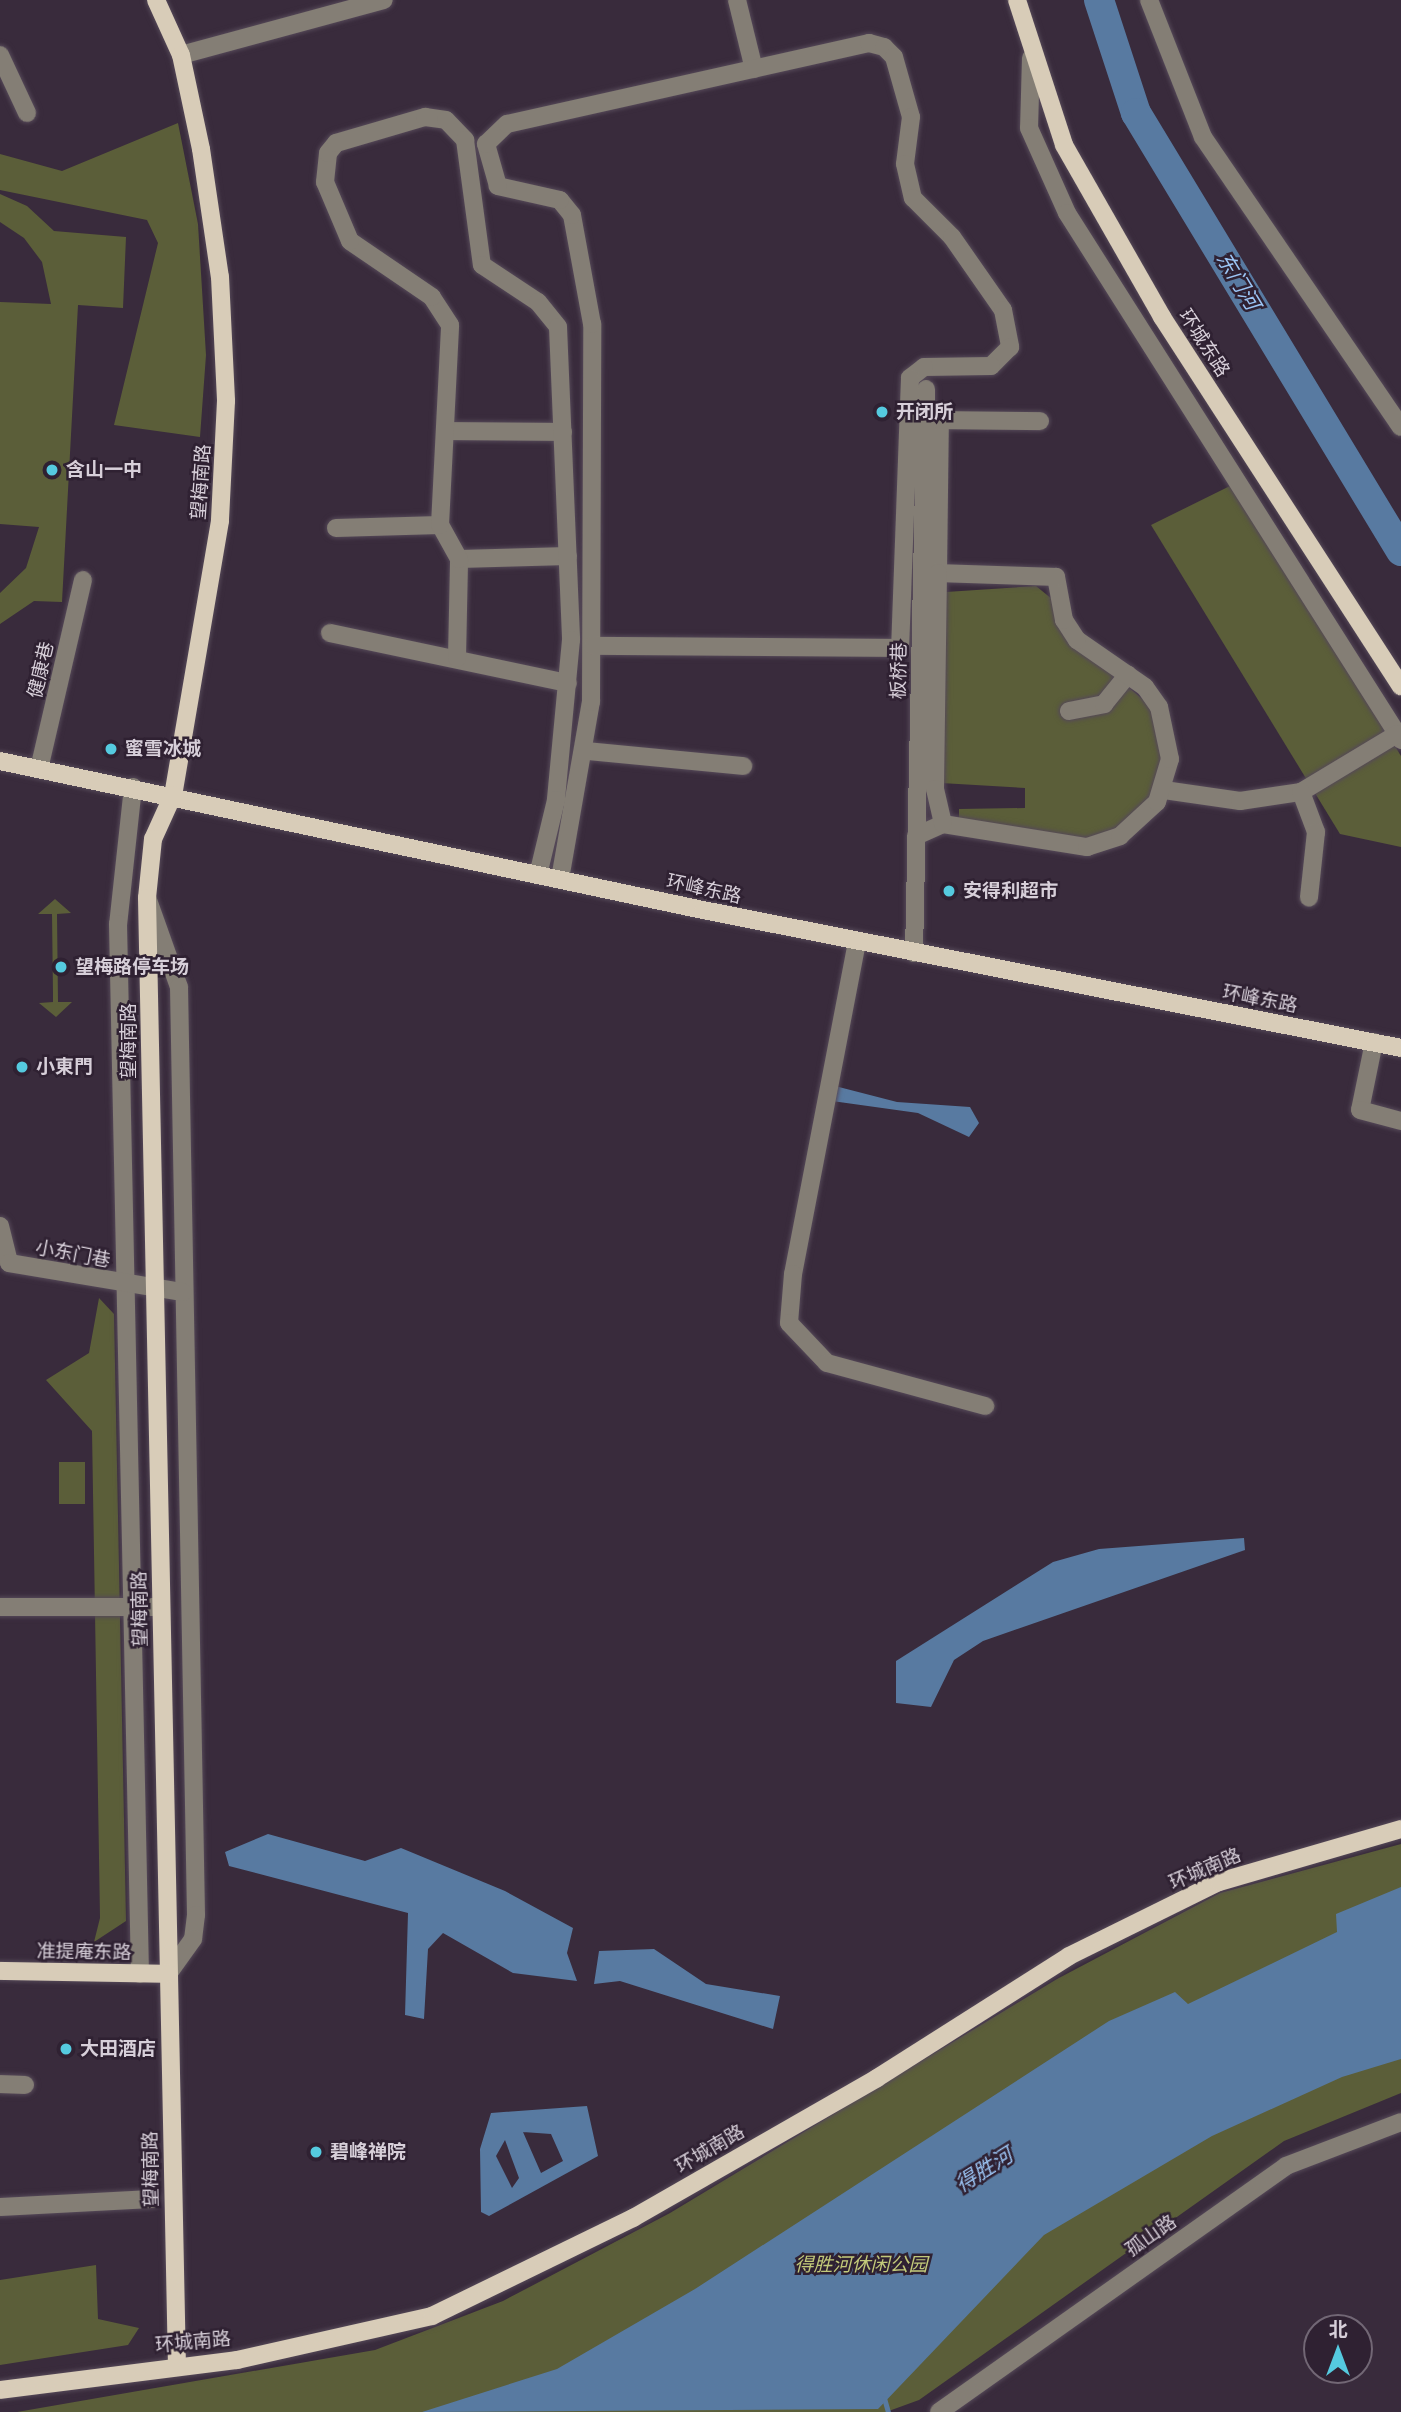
<!DOCTYPE html>
<meta charset="utf-8">
<style>
body{margin:0}
#map{position:relative;width:1401px;height:2412px;overflow:hidden;background:#392b3c;font-family:"Roboto Serif","Noto Sans SC",serif}
div>[style]{position:absolute}
.green>*{inset:0;background:#5b5e39}
.water>*{inset:0;background:#587aa1}
.stream>*{height:5px;margin:-2.5px;padding:0 2.5px;transform-origin:2.5px;border-radius:2.5px;background:#587aa1}
.river>*{height:30px;margin:-15px;padding:0 15px;transform-origin:15px;border-radius:15px;background:#587aa1}
.roads{filter:drop-shadow(0 0 2px #554958) drop-shadow(0 0 2px #554958)}
.minor>*{height:18px;margin:-9px;padding:0 9px;transform-origin:9px;border-radius:9px;background:#847e75}
.major>*{height:18px;margin:-9px;padding:0 9px;transform-origin:9px;border-radius:9px;background:#d8ccb8}
.dots>*{width:19px;height:19px;translate:-50% -50%;box-sizing:border-box;border:4px solid #2f2132;border-radius:50%}
span{translate:-50% -50%;white-space:nowrap;text-align:center;line-height:1.15;-webkit-text-stroke:5px #2f2132;paint-order:stroke}
.street-label{font-size:19px;color:#d7cfd9}
.poi-label{font-size:19px;color:#d7cfd9;font-weight:700}
.left{translate:0 -50%;text-align:left}
.park-label{font-size:19px;color:#c2c97a;font-style:italic}
.water-label{font-size:21px;color:#9bc4f4;font-style:italic}
.north{position:absolute;left:1303px;top:2314px;width:70px;height:70px;box-sizing:border-box;background:#2f2132;border:2px solid #726775;border-radius:50%;rotate:0deg;font-size:19px;font-weight:700;line-height:28px;text-align:center;color:#d7cfd9}
.north::after{content:'';display:block;margin:auto;width:24px;height:32px;background:#55cadf;clip-path:polygon(50% 0,100% 100%,50% 72%,0 100%)}
</style>
<div id="map">
<div class="green">
<div style="clip-path:polygon(178px 123px,198px 224px,206px 355px,200px 437px,114px 425px,158px 243px,147px 220px,0 190px,0 154px,62px 171px)"></div>
<div style="clip-path:polygon(0 194px,27px 206px,54px 231px,126px 237px,123px 308px,78px 305px,62px 602px,34px 601px,0 624px,0 593px,26px 568px,39px 527px,0 524px,0 302px,51px 304px,42px 262px,24px 238px,0 222px)"></div>
<div style="clip-path:polygon(1234px 484px,1401px 756px,1401px 847px,1340px 834px,1151px 525px)"></div>
<div style="clip-path:polygon(1036px 586px,1052px 599px,1061px 630px,1153px 708px,1165px 748px,1157px 789px,1126px 826px,1094px 839px,959px 821px,959px 809px,1025px 808px,1025px 788px,941px 783px,946px 592px)"></div>
<div style="clip-path:polygon(55px 899px,71px 913px,57px 914px,58px 1002px,72px 1002px,56px 1017px,39px 1003px,53px 1002px,53px 995px,52px 914px,38px 914px)"></div>
<div style="clip-path:polygon(99px 1298px,114px 1314px,126px 1921px,94px 1942px,100px 1918px,92px 1431px,46px 1380px,89px 1353px)"></div>
<div style="clip-path:polygon(59px 1462px,85px 1462px,85px 1504px,59px 1504px)"></div>
<div style="clip-path:polygon(1401px 1844px,1401px 2093px,1284px 2141px,919px 2400px,886px 2412px,17px 2412px,375px 2350px,503px 2301px,670px 2213px,1057px 1979px,1220px 1893px)"></div>
<div style="clip-path:polygon(96px 2265px,98px 2319px,139px 2328px,128px 2345px,0 2365px,0 2280px)"></div>
</div>
<div class="water">
<div style="clip-path:polygon(835px 1086px,897px 1102px,970px 1107px,979px 1123px,969px 1137px,918px 1113px,832px 1101px)"></div>
<div style="clip-path:polygon(1244px 1538px,1245px 1550px,983px 1641px,954px 1660px,931px 1707px,896px 1703px,896px 1661px,1053px 1562px,1099px 1549px)"></div>
<div style="clip-path:polygon(268px 1834px,365px 1861px,401px 1848px,505px 1891px,573px 1928px,567px 1953px,577px 1981px,513px 1973px,443px 1933px,428px 1949px,424px 2019px,405px 2015px,408px 1913px,229px 1866px,225px 1852px)"></div>
<div style="clip-path:polygon(1401px 1887px,1401px 2059px,1342px 2077px,1212px 2136px,1044px 2235px,878px 2409px,422px 2412px,557px 2369px,695px 2289px,1109px 2021px,1175px 1992px,1188px 2004px,1337px 1932px,1336px 1914px)"></div>
<div style="clip-path:polygon(654px 1949px,706px 1984px,780px 1996px,773px 2029px,620px 1981px,594px 1984px,599px 1951px)"></div>
<div style="clip-path:polygon(evenodd,587px 2106px,598px 2156px,489px 2216px,481px 2212px,480px 2149px,491px 2113px,587px 2106px,523px 2132px,551px 2134px,563px 2161px,541px 2173px,523px 2132px,587px 2106px,505px 2140px,519px 2178px,512px 2188px,496px 2156px,505px 2140px)"></div>
</div>
<div class="stream">
<div style="left:884px;top:2398px;width:15px;rotate:74deg"></div>
</div>
<div class="river">
<div style="left:1099px;top:0;width:119px;rotate:71.9deg"></div>
<div style="left:1136px;top:113px;width:512px;rotate:58.83deg"></div>
</div>
<div class="roads">
<div class="minor">
<div style="left:737px;top:0;width:71px;rotate:76.2deg"></div>
<div style="left:1149px;top:0;width:147px;rotate:68.5deg"></div>
<div style="left:1203px;top:137px;width:351px;rotate:55.7deg"></div>
<div style="left:0;top:55px;width:64px;rotate:65deg"></div>
<div style="left:181px;top:55px;width:210px;rotate:-15.2deg"></div>
<div style="left:1031px;top:58px;width:70px;rotate:91.6deg"></div>
<div style="left:1029px;top:128px;width:93px;rotate:65.9deg"></div>
<div style="left:1067px;top:213px;width:624px;rotate:57.63deg"></div>
<div style="left:448px;top:431px;width:115px;rotate:0.5deg"></div>
<div style="left:336px;top:528px;width:104px;rotate:-1.7deg"></div>
<div style="left:459px;top:559px;width:109px;rotate:-1.6deg"></div>
<div style="left:938px;top:573px;width:153px;rotate:-89.3deg"></div>
<div style="left:940px;top:420px;width:100px;rotate:0.6deg"></div>
<div style="left:330px;top:633px;width:243px;rotate:11.9deg"></div>
<div style="left:457px;top:658px;width:99px;rotate:-88.8deg"></div>
<div style="left:459px;top:559px;width:39px;rotate:-119deg"></div>
<div style="left:440px;top:525px;width:200px;rotate:-87.1deg"></div>
<div style="left:450px;top:325px;width:33px;rotate:-123deg"></div>
<div style="left:432px;top:297px;width:99px;rotate:-145.7deg"></div>
<div style="left:350px;top:241px;width:64px;rotate:-113deg"></div>
<div style="left:325px;top:182px;width:29px;rotate:-84deg"></div>
<div style="left:328px;top:153px;width:13px;rotate:-51deg"></div>
<div style="left:336px;top:143px;width:93px;rotate:-16.3deg"></div>
<div style="left:425px;top:117px;width:21px;rotate:8deg"></div>
<div style="left:446px;top:120px;width:28px;rotate:46deg"></div>
<div style="left:465px;top:140px;width:126px;rotate:82.3deg"></div>
<div style="left:482px;top:265px;width:67px;rotate:33.5deg"></div>
<div style="left:538px;top:302px;width:32px;rotate:51deg"></div>
<div style="left:558px;top:327px;width:313px;rotate:87.6deg"></div>
<div style="left:571px;top:640px;width:161px;rotate:95.4deg"></div>
<div style="left:556px;top:800px;width:77px;rotate:103.5deg"></div>
<div style="left:1069px;top:711px;width:36px;rotate:-11deg"></div>
<div style="left:1104px;top:704px;width:38px;rotate:-51deg"></div>
<div style="left:587px;top:751px;width:157px;rotate:5.5deg"></div>
<div style="left:39px;top:769px;width:194px;rotate:-76.9deg"></div>
<div style="left:133px;top:787px;width:138px;rotate:96.2deg"></div>
<div style="left:118px;top:924px;width:1050px;rotate:88.8deg"></div>
<div style="left:1164px;top:790px;width:77px;rotate:8.2deg"></div>
<div style="left:1240px;top:801px;width:62px;rotate:-8.4deg"></div>
<div style="left:1301px;top:792px;width:112px;rotate:-31.1deg"></div>
<div style="left:1301px;top:792px;width:43px;rotate:69.4deg"></div>
<div style="left:1316px;top:832px;width:66px;rotate:96.1deg"></div>
<div style="left:916px;top:836px;width:30px;rotate:-24deg"></div>
<div style="left:943px;top:824px;width:146px;rotate:9.1deg"></div>
<div style="left:1087px;top:847px;width:35px;rotate:-18deg"></div>
<div style="left:1120px;top:836px;width:50px;rotate:-42.6deg"></div>
<div style="left:1157px;top:802px;width:45px;rotate:-73.2deg"></div>
<div style="left:1170px;top:759px;width:53px;rotate:-101.9deg"></div>
<div style="left:1159px;top:707px;width:24px;rotate:-125deg"></div>
<div style="left:1145px;top:687px;width:83px;rotate:-145.3deg"></div>
<div style="left:1077px;top:640px;width:24px;rotate:-123deg"></div>
<div style="left:1064px;top:620px;width:44px;rotate:-100.5deg"></div>
<div style="left:1056px;top:577px;width:118px;rotate:-178.1deg"></div>
<div style="left:938px;top:573px;width:216px;rotate:90.8deg"></div>
<div style="left:935px;top:789px;width:36px;rotate:77deg"></div>
<div style="left:560px;top:879px;width:180px;rotate:-80.1deg"></div>
<div style="left:591px;top:702px;width:378px;rotate:-89.8deg"></div>
<div style="left:592px;top:324px;width:111px;rotate:-100.4deg"></div>
<div style="left:572px;top:215px;width:19px;rotate:-129deg"></div>
<div style="left:560px;top:200px;width:64px;rotate:-167.3deg"></div>
<div style="left:498px;top:186px;width:44px;rotate:-105.9deg"></div>
<div style="left:486px;top:144px;width:29px;rotate:-44deg"></div>
<div style="left:507px;top:124px;width:371px;rotate:-12.6deg"></div>
<div style="left:869px;top:43px;width:16px;rotate:15deg"></div>
<div style="left:884px;top:47px;width:14px;rotate:45deg"></div>
<div style="left:894px;top:57px;width:62px;rotate:74.2deg"></div>
<div style="left:911px;top:117px;width:47px;rotate:97.3deg"></div>
<div style="left:905px;top:164px;width:35px;rotate:77deg"></div>
<div style="left:913px;top:198px;width:55px;rotate:45deg"></div>
<div style="left:952px;top:237px;width:89px;rotate:55.1deg"></div>
<div style="left:1003px;top:310px;width:38px;rotate:79deg"></div>
<div style="left:1010px;top:347px;width:27px;rotate:135deg"></div>
<div style="left:991px;top:366px;width:67px;rotate:179.1deg"></div>
<div style="left:924px;top:367px;width:18px;rotate:142deg"></div>
<div style="left:910px;top:378px;width:270px;rotate:92.1deg"></div>
<div style="left:900px;top:648px;width:307px;rotate:-179.6deg"></div>
<div style="left:148px;top:900px;width:92px;rotate:70.4deg"></div>
<div style="left:179px;top:987px;width:928px;rotate:88.95deg"></div>
<div style="left:196px;top:1915px;width:24px;rotate:97deg"></div>
<div style="left:193px;top:1939px;width:43px;rotate:125.5deg"></div>
<div style="left:857px;top:942px;width:338px;rotate:100.9deg"></div>
<div style="left:793px;top:1274px;width:49px;rotate:94.7deg"></div>
<div style="left:789px;top:1323px;width:55px;rotate:46.5deg"></div>
<div style="left:827px;top:1363px;width:164px;rotate:15.2deg"></div>
<div style="left:914px;top:953px;width:564px;rotate:-88.78deg"></div>
<div style="left:1374px;top:1042px;width:69px;rotate:101.6deg"></div>
<div style="left:1360px;top:1110px;width:42px;rotate:15deg"></div>
<div style="left:0;top:1226px;width:38px;rotate:76deg"></div>
<div style="left:9px;top:1263px;width:176px;rotate:9.5deg"></div>
<div style="left:0;top:1607px;width:161px"></div>
<div style="left:0;top:2084px;width:25px;rotate:2deg"></div>
<div style="left:0;top:2207px;width:152px;rotate:-3deg"></div>
<div style="left:939px;top:2412px;width:425px;rotate:-35.3deg"></div>
<div style="left:1286px;top:2166px;width:123px;rotate:-20.9deg"></div>
</div>
<div class="major">
<div style="left:156px;top:0;width:60px;rotate:65.6deg"></div>
<div style="left:181px;top:55px;width:96px;rotate:78deg"></div>
<div style="left:201px;top:149px;width:129px;rotate:81.6deg"></div>
<div style="left:220px;top:277px;width:124px;rotate:87.2deg"></div>
<div style="left:226px;top:401px;width:120px;rotate:92.9deg"></div>
<div style="left:220px;top:521px;width:278px;rotate:99.7deg"></div>
<div style="left:173px;top:795px;width:48px;rotate:114.4deg"></div>
<div style="left:153px;top:839px;width:59px;rotate:95.8deg"></div>
<div style="left:147px;top:898px;width:1465px;rotate:88.83deg"></div>
<div style="left:1017px;top:0;width:152px;rotate:72deg"></div>
<div style="left:1064px;top:145px;width:198px;rotate:60.3deg"></div>
<div style="left:1162px;top:317px;width:440px;rotate:57.1deg"></div>
<div style="left:0;top:761px;width:719px;rotate:11.97deg"></div>
<div style="left:703px;top:910px;width:712px;rotate:11.18deg"></div>
<div style="left:0;top:1971px;width:168px;rotate:1deg"></div>
<div style="left:0;top:2390px;width:239px;rotate:-7.2deg"></div>
<div style="left:237px;top:2360px;width:200px;rotate:-12.7deg"></div>
<div style="left:432px;top:2316px;width:224px;rotate:-26deg"></div>
<div style="left:633px;top:2218px;width:281px;rotate:-29.8deg"></div>
<div style="left:877px;top:2078px;width:227px;rotate:-32.4deg"></div>
<div style="left:1069px;top:1956px;width:167px;rotate:-26.3deg"></div>
<div style="left:1219px;top:1882px;width:190px;rotate:-16.2deg"></div>
</div>
</div>
<div class="dots">
<div style="left:882px;top:412px;background:#55cadf"></div>
<div style="left:52px;top:470px;background:#55cadf"></div>
<div style="left:111px;top:749px;background:#55cadf"></div>
<div style="left:949px;top:891px;background:#55cadf"></div>
<div style="left:61px;top:967px;background:#55cadf"></div>
<div style="left:22px;top:1067px;background:#55cadf"></div>
<div style="left:66px;top:2049px;background:#55cadf"></div>
<div style="left:316px;top:2152px;background:#55cadf"></div>
</div>
<div class="street-label">
<span style="left:1204px;top:343px;rotate:57deg">环城东路</span>
<span style="left:201px;top:482px;rotate:-86deg">望梅南路</span>
<span style="left:41px;top:670px;rotate:-77deg">健康巷</span>
<span style="left:899px;top:671px;rotate:-89deg">板桥巷</span>
<span style="left:704px;top:889px;rotate:12deg">环峰东路</span>
<span style="left:1260px;top:999px;rotate:11deg">环峰东路</span>
<span style="left:129px;top:1041px;rotate:-90deg">望梅南路</span>
<span style="left:73px;top:1254px;rotate:11deg">小东门巷</span>
<span style="left:140px;top:1609px;rotate:-91deg">望梅南路</span>
<span style="left:1205px;top:1869px;rotate:-23deg">环城南路</span>
<span style="left:84px;top:1952px;rotate:1deg">准提庵东路</span>
<span style="left:710px;top:2149px;rotate:-30deg">环城南路</span>
<span style="left:151px;top:2169px;rotate:-91deg">望梅南路</span>
<span style="left:1151px;top:2236px;rotate:-35deg">孤山路</span>
<span style="left:193px;top:2342px;rotate:-5deg">环城南路</span>
</div>
<div class="poi-label">
<span class="left" style="left:896px;top:412px">开闭所</span>
<span class="left" style="left:66px;top:470px">含山一中</span>
<span class="left" style="left:125px;top:749px">蜜雪冰城</span>
<span class="left" style="left:963px;top:891px">安得利超市</span>
<span class="left" style="left:75px;top:967px">望梅路停车场</span>
<span class="left" style="left:36px;top:1067px">小東門</span>
<span class="left" style="left:80px;top:2049px">大田酒店</span>
<span class="left" style="left:330px;top:2152px">碧峰禅院</span>
</div>
<div class="park-label">
<span style="left:861px;top:2265px">得胜河休闲公园</span>
</div>
<div class="water-label">
<span style="left:1238px;top:281px;rotate:59deg">东门河</span>
<span style="left:984px;top:2170px;rotate:-32deg">得胜河</span>
</div>
<div class="north">北</div>
</div>
